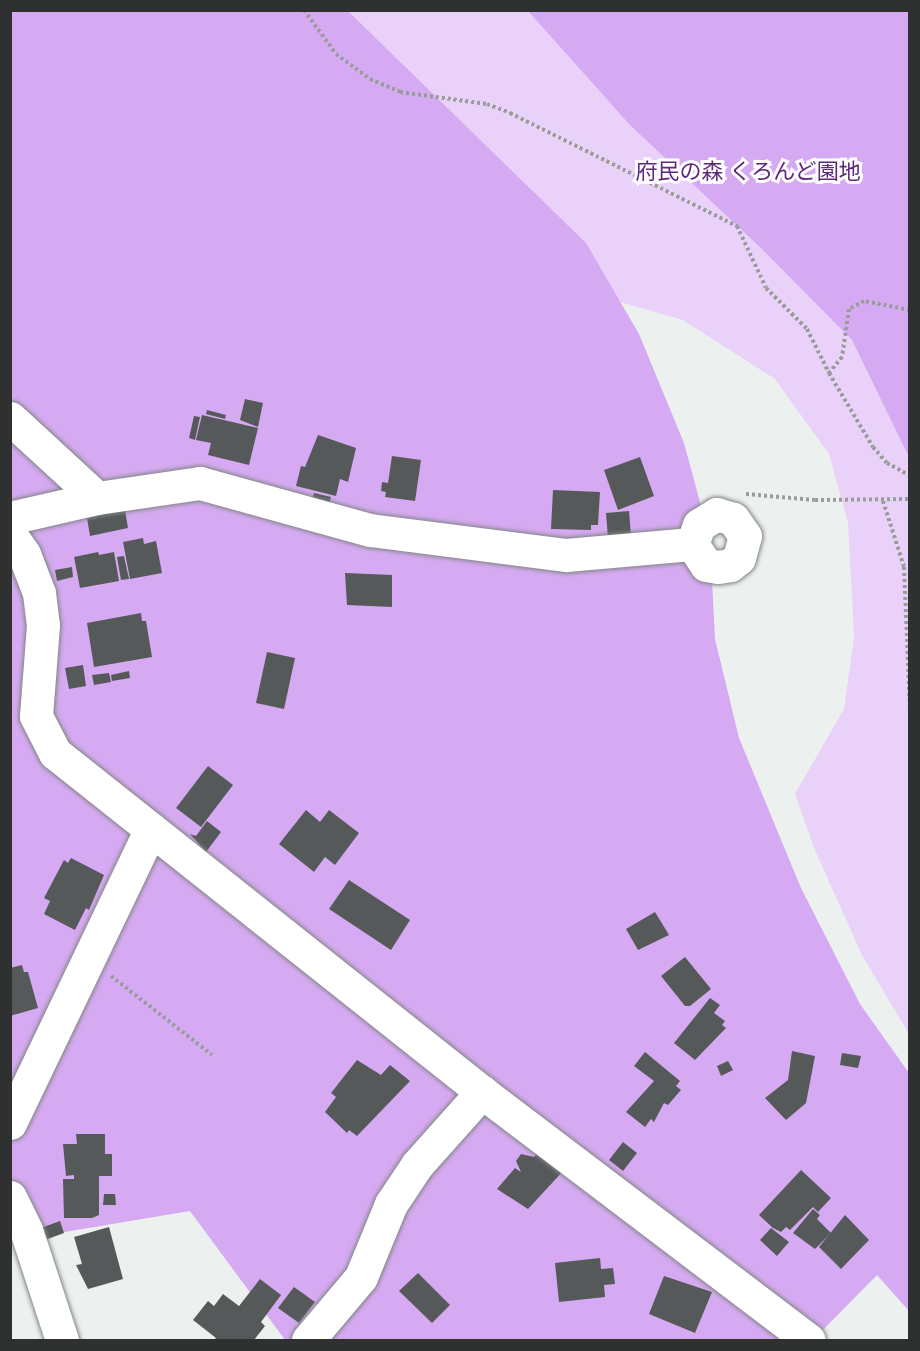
<!DOCTYPE html>
<meta charset="utf-8">
<style>
body{margin:0}
#map{position:relative;width:920px;height:1351px;overflow:hidden;background:#ecf1f0;font-family:Mulish,"Noto Sans JP",sans-serif}
div>[style]{position:absolute}
.green>*{inset:0;background:#e9d1f9}
.forest>*{inset:0;background:#d6aaf2}
.building>*{inset:0;background:#565959}
.path>*{height:4px;margin-top:-2px;transform-origin:0;background:repeating-linear-gradient(90deg,#989c9b 0 3px,transparent 0 6px)}
.roads{filter:drop-shadow(0 0 2px #828686) drop-shadow(0 0 2px #828686)}
.minor>*{height:33px;margin:-16.5px;padding:0 16.5px;transform-origin:16.5px;border-radius:16.5px;background:#fff}
span{translate:-50% -50%;white-space:nowrap;text-align:center;line-height:1.15;-webkit-text-stroke:6px #fff;paint-order:stroke}
.park-label{font-size:22px;color:#5f297b}
.frame{position:absolute;inset:0;border:12px solid #2f3130;pointer-events:none}
</style>
<div id="map">
<div class="green">
<div style="clip-path:polygon(264px 11px,909px 11px,909px 1034px,862px 955px,814px 848px,795px 794px,844px 709px,854px 637px,848px 523px,829px 454px,775px 379px,683px 320px,525px 275px)"></div>
</div>
<div class="forest">
<div style="clip-path:polygon(11px 11px,348px 11px,586px 243px,639px 334px,684px 443px,710px 539px,715px 639px,739px 738px,801px 888px,860px 1004px,909px 1073px,909px 1311px,877px 1275px,813px 1340px,285px 1340px,190px 1211px,11px 1241px)"></div>
<div style="clip-path:polygon(528px 11px,909px 11px,909px 457px,852px 340px,762px 249px,630px 125px)"></div>
</div>
<div class="building">
<div style="clip-path:polygon(245px 399px,263px 403px,258px 427px,240px 420px)"></div>
<div style="clip-path:polygon(207px 410px,226px 415px,225px 419px,206px 414px)"></div>
<div style="clip-path:polygon(202px 415px,258px 428px,249px 465px,208px 455px,211px 443px,196px 440px)"></div>
<div style="clip-path:polygon(194px 416px,200px 417px,195px 440px,189px 438px)"></div>
<div style="clip-path:polygon(318px 435px,356px 448px,348px 482px,340px 479px,336px 496px,296px 486px,301px 466px,305px 467px)"></div>
<div style="clip-path:polygon(392px 456px,421px 460px,415px 501px,385px 497px,386px 492px,381px 491px,382px 482px,388px 483px)"></div>
<div style="clip-path:polygon(640px 457px,654px 496px,618px 510px,604px 470px)"></div>
<div style="clip-path:polygon(553px 490px,600px 492px,598px 525px,591px 525px,591px 530px,551px 529px)"></div>
<div style="clip-path:polygon(314px 493px,331px 497px,329px 504px,312px 500px)"></div>
<div style="clip-path:polygon(125px 510px,128px 528px,90px 536px,87px 518px)"></div>
<div style="clip-path:polygon(629px 511px,631px 536px,608px 538px,606px 513px)"></div>
<div style="clip-path:polygon(143px 538px,144px 544px,156px 541px,162px 573px,130px 579px,123px 542px)"></div>
<div style="clip-path:polygon(98px 552px,99px 555px,114px 552px,119px 581px,80px 588px,74px 557px)"></div>
<div style="clip-path:polygon(124px 556px,129px 579px,121px 580px,117px 557px)"></div>
<div style="clip-path:polygon(72px 567px,73px 577px,57px 581px,55px 570px)"></div>
<div style="clip-path:polygon(345px 573px,392px 575px,392px 607px,347px 605px)"></div>
<div style="clip-path:polygon(141px 613px,142px 621px,146px 621px,152px 657px,94px 667px,87px 623px)"></div>
<div style="clip-path:polygon(267px 652px,295px 658px,284px 709px,256px 703px)"></div>
<div style="clip-path:polygon(83px 665px,86px 686px,69px 689px,65px 668px)"></div>
<div style="clip-path:polygon(129px 671px,130px 678px,112px 681px,111px 675px)"></div>
<div style="clip-path:polygon(109px 673px,111px 682px,94px 685px,92px 675px)"></div>
<div style="clip-path:polygon(208px 766px,233px 785px,201px 827px,176px 808px)"></div>
<div style="clip-path:polygon(306px 810px,320px 822px,329px 810px,359px 833px,335px 865px,325px 857px,314px 872px,279px 844px)"></div>
<div style="clip-path:polygon(207px 821px,221px 832px,206px 852px,190px 834px,196px 836px)"></div>
<div style="clip-path:polygon(71px 858px,104px 875px,89px 910px,86px 908px,75px 930px,44px 914px,50px 901px,44px 898px,64px 860px,68px 863px)"></div>
<div style="clip-path:polygon(349px 880px,410px 920px,391px 950px,329px 909px)"></div>
<div style="clip-path:polygon(655px 912px,669px 935px,638px 950px,626px 929px)"></div>
<div style="clip-path:polygon(685px 957px,711px 989px,690px 1006px,685px 1006px,661px 976px)"></div>
<div style="clip-path:polygon(22px 965px,24px 972px,28px 972px,38px 1008px,10px 1016px,10px 968px)"></div>
<div style="clip-path:polygon(710px 998px,720px 1005px,714px 1013px,725px 1021px,722px 1025px,726px 1028px,695px 1060px,674px 1043px)"></div>
<div style="clip-path:polygon(792px 1051px,815px 1056px,806px 1103px,786px 1120px,765px 1098px,788px 1080px)"></div>
<div style="clip-path:polygon(645px 1052px,680px 1081px,676px 1086px,681px 1090px,668px 1105px,664px 1103px,654px 1122px,651px 1119px,645px 1127px,626px 1112px,654px 1081px,634px 1066px)"></div>
<div style="clip-path:polygon(842px 1053px,861px 1056px,858px 1068px,840px 1065px)"></div>
<div style="clip-path:polygon(357px 1060px,381px 1075px,390px 1065px,410px 1081px,357px 1136px,349px 1130px,347px 1133px,325px 1112px,336px 1097px,331px 1093px)"></div>
<div style="clip-path:polygon(728px 1061px,733px 1070px,721px 1076px,717px 1066px)"></div>
<div style="clip-path:polygon(76px 1134px,105px 1134px,105px 1154px,112px 1154px,112px 1176px,99px 1176px,99px 1215px,92px 1218px,64px 1218px,63px 1179px,74px 1179px,74px 1175px,66px 1176px,63px 1144px,77px 1144px)"></div>
<div style="clip-path:polygon(623px 1142px,637px 1153px,623px 1171px,609px 1160px)"></div>
<div style="clip-path:polygon(540px 1149px,565px 1169px,528px 1209px,497px 1189px,515px 1168px,521px 1172px,516px 1161px,521px 1154px,534px 1157px)"></div>
<div style="clip-path:polygon(801px 1170px,831px 1198px,818px 1212px,813px 1207px,790px 1230px,786px 1227px,781px 1232px,773px 1228px,759px 1215px)"></div>
<div style="clip-path:polygon(104px 1194px,115px 1194px,116px 1205px,103px 1205px)"></div>
<div style="clip-path:polygon(813px 1209px,820px 1215px,817px 1219px,831px 1233px,815px 1249px,793px 1233px)"></div>
<div style="clip-path:polygon(845px 1215px,869px 1240px,841px 1269px,819px 1247px)"></div>
<div style="clip-path:polygon(60px 1221px,64px 1233px,45px 1240px,41px 1228px)"></div>
<div style="clip-path:polygon(109px 1227px,123px 1279px,88px 1289px,76px 1265px,82px 1264px,74px 1237px)"></div>
<div style="clip-path:polygon(771px 1228px,789px 1242px,777px 1256px,760px 1240px)"></div>
<div style="clip-path:polygon(600px 1258px,601px 1269px,613px 1268px,615px 1284px,604px 1285px,605px 1297px,559px 1302px,555px 1263px)"></div>
<div style="clip-path:polygon(418px 1273px,450px 1305px,432px 1323px,399px 1291px)"></div>
<div style="clip-path:polygon(664px 1276px,712px 1292px,695px 1333px,649px 1314px)"></div>
<div style="clip-path:polygon(260px 1279px,281px 1295px,261px 1322px,265px 1326px,254px 1340px,214px 1340px,216px 1338px,193px 1320px,208px 1301px,214px 1306px,223px 1294px,239px 1306px)"></div>
<div style="clip-path:polygon(294px 1287px,315px 1302px,299px 1323px,278px 1308px)"></div>
</div>
<div class="path">
<div style="left:304px;top:10px;width:54px;rotate:54deg"></div>
<div style="left:336px;top:54px;width:42px;rotate:36.3deg"></div>
<div style="left:370px;top:79px;width:33px;rotate:23deg"></div>
<div style="left:400px;top:92px;width:88px;rotate:7.9deg"></div>
<div style="left:487px;top:104px;width:25px;rotate:21deg"></div>
<div style="left:510px;top:113px;width:254px;rotate:26.5deg"></div>
<div style="left:737px;top:226px;width:68px;rotate:64.9deg"></div>
<div style="left:766px;top:288px;width:58px;rotate:45deg"></div>
<div style="left:807px;top:329px;width:49px;rotate:63.4deg"></div>
<div style="left:910px;top:310px;width:47px;rotate:-168.9deg"></div>
<div style="left:864px;top:301px;width:17px;rotate:152deg"></div>
<div style="left:849px;top:309px;width:49px;rotate:98.3deg"></div>
<div style="left:842px;top:357px;width:21px;rotate:129deg"></div>
<div style="left:829px;top:373px;width:86px;rotate:59.3deg"></div>
<div style="left:873px;top:447px;width:21px;rotate:49deg"></div>
<div style="left:887px;top:463px;width:26px;rotate:29deg"></div>
<div style="left:746px;top:494px;width:69px;rotate:5deg"></div>
<div style="left:815px;top:500px;width:95px;rotate:-0.6deg"></div>
<div style="left:883px;top:501px;width:69px;rotate:72.3deg"></div>
<div style="left:904px;top:567px;width:144px;rotate:87.6deg"></div>
<div style="left:111px;top:976px;width:128px;rotate:38deg"></div>
</div>
<div class="roads">
<div class="minor">
<div style="left:10px;top:418px;width:118px;rotate:42.6deg"></div>
<div style="left:97px;top:498px;width:89px;rotate:167.1deg"></div>
<div style="left:97px;top:498px;width:104px;rotate:-8.3deg"></div>
<div style="left:200px;top:483px;width:176px;rotate:15.5deg"></div>
<div style="left:370px;top:530px;width:198px;rotate:7.3deg"></div>
<div style="left:566px;top:555px;width:126px;rotate:-5deg"></div>
<div style="left:692px;top:544px;width:25px;rotate:56deg"></div>
<div style="left:706px;top:565px;width:12px;rotate:9deg"></div>
<div style="left:718px;top:567px;width:12px;rotate:-9deg"></div>
<div style="left:730px;top:565px;width:11px;rotate:-38deg"></div>
<div style="left:739px;top:558px;width:23px;rotate:-75deg"></div>
<div style="left:745px;top:536px;width:21px;rotate:-125deg"></div>
<div style="left:733px;top:519px;width:17px;rotate:-163deg"></div>
<div style="left:717px;top:514px;width:21px;rotate:149deg"></div>
<div style="left:699px;top:525px;width:20px;rotate:110deg"></div>
<div style="left:10px;top:534px;width:24px;rotate:55deg"></div>
<div style="left:24px;top:554px;width:42px;rotate:69deg"></div>
<div style="left:39px;top:593px;width:32px;rotate:83deg"></div>
<div style="left:43px;top:625px;width:91px;rotate:94.4deg"></div>
<div style="left:36px;top:716px;width:42px;rotate:62.8deg"></div>
<div style="left:55px;top:753px;width:545px;rotate:38.45deg"></div>
<div style="left:482px;top:1092px;width:410px;rotate:37.2deg"></div>
<div style="left:10px;top:1123px;width:326px;rotate:-64.4deg"></div>
<div style="left:10px;top:1197px;width:37px;rotate:64deg"></div>
<div style="left:26px;top:1230px;width:116px;rotate:71.9deg"></div>
<div style="left:308px;top:1340px;width:82px;rotate:-49.9deg"></div>
<div style="left:361px;top:1277px;width:79px;rotate:-67.7deg"></div>
<div style="left:391px;top:1204px;width:47px;rotate:-56.3deg"></div>
<div style="left:417px;top:1165px;width:98px;rotate:-48.3deg"></div>
</div>
</div>
<div class="park-label">
<span style="left:748px;top:172px">府民の森 くろんど園地</span>
</div>
<div class="frame"></div>
</div>
